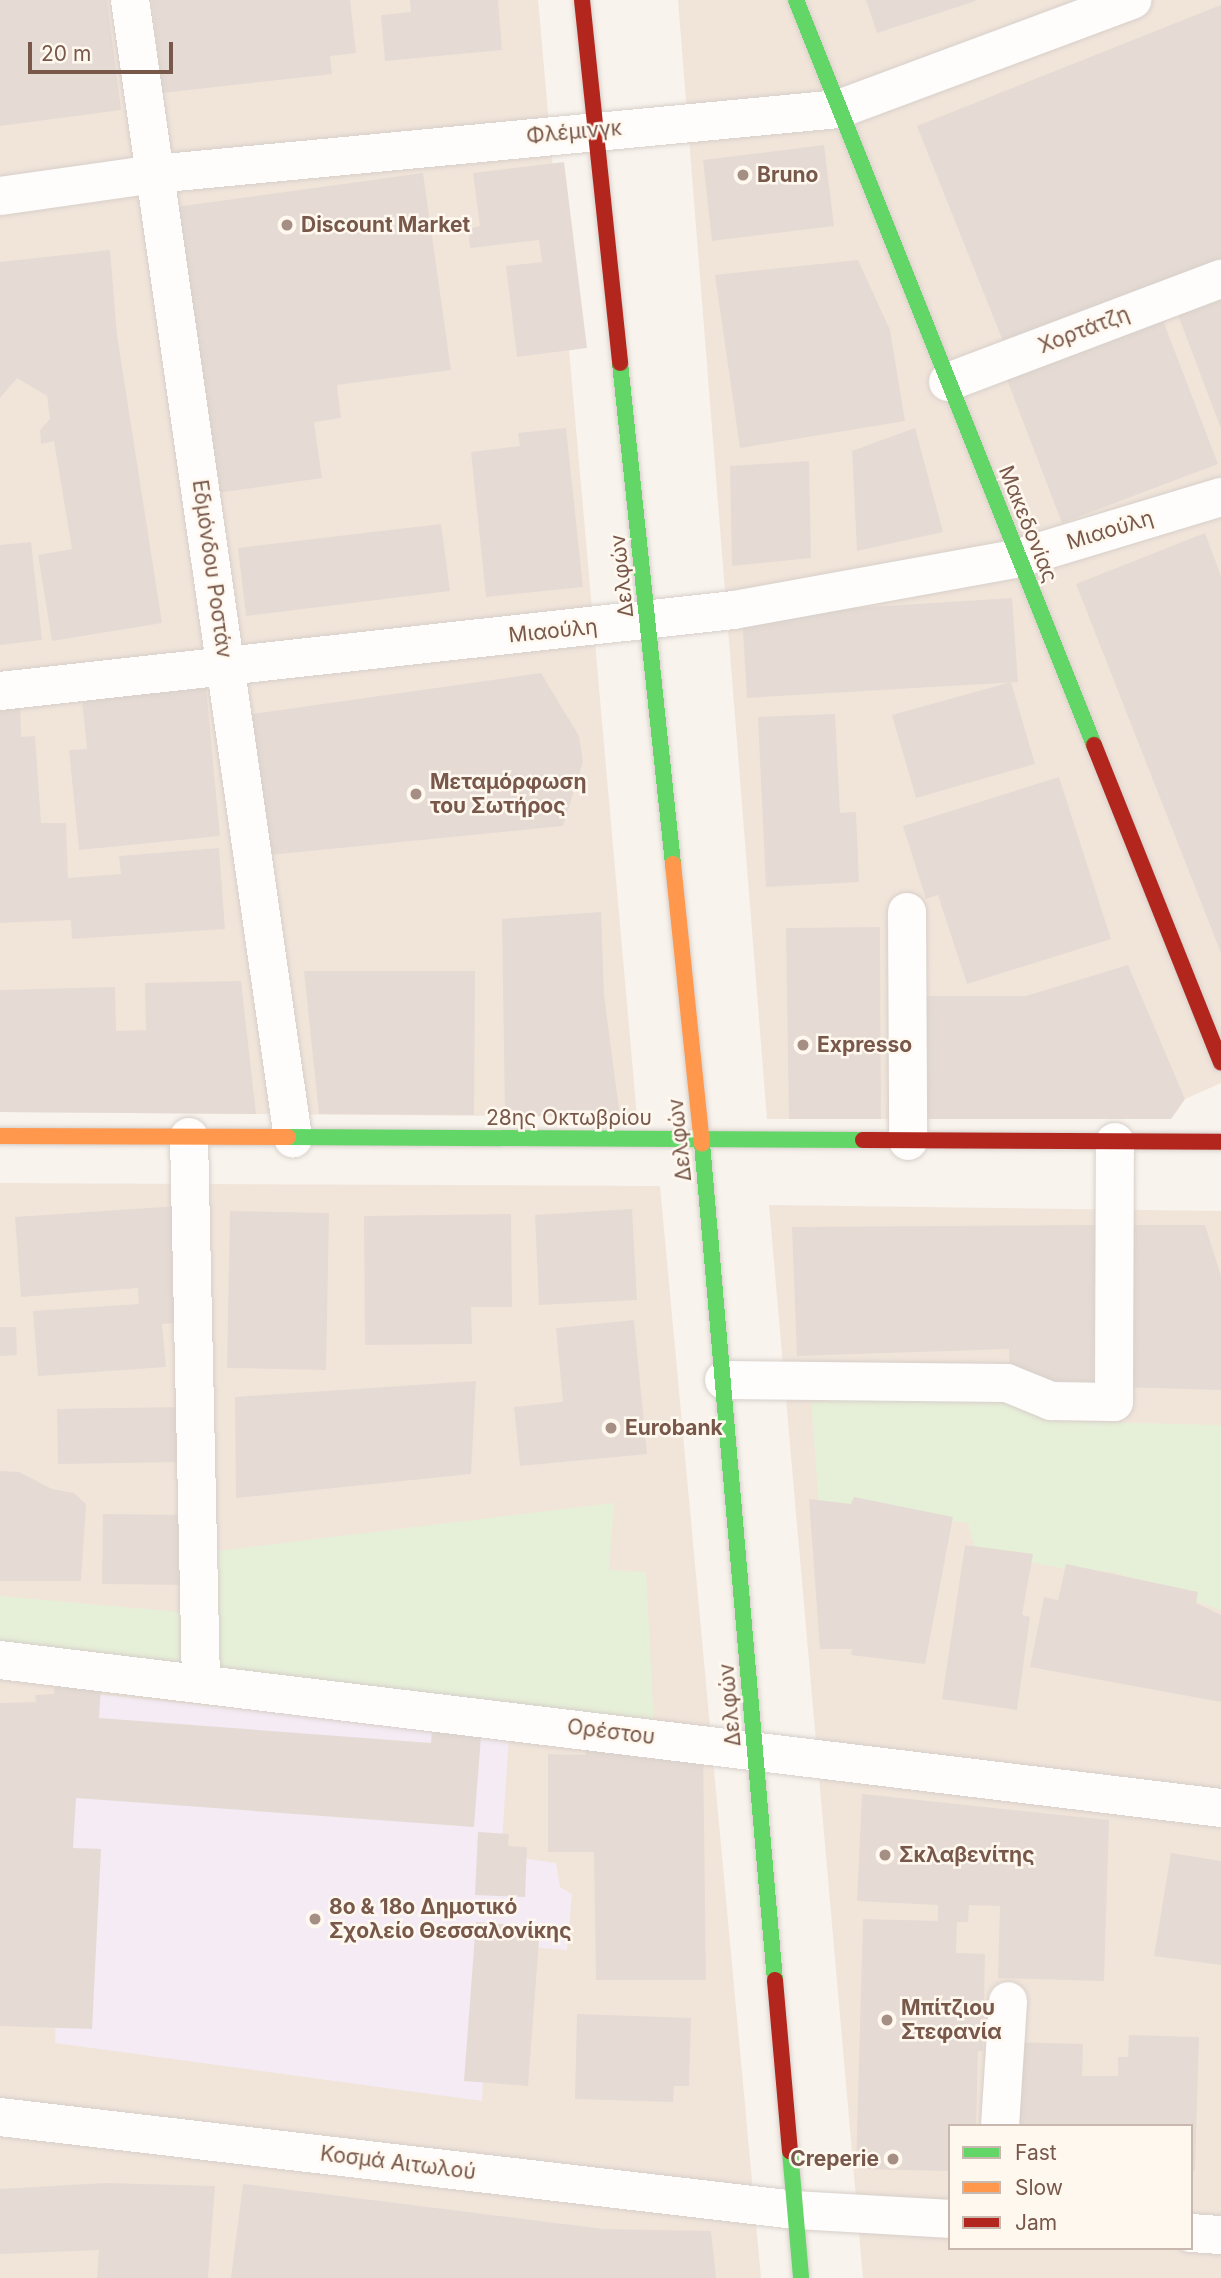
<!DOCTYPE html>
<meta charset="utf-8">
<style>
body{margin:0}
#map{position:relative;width:1221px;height:2278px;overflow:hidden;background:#f8f3ed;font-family:Inter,sans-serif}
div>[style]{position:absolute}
.residential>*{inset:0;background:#f1e5da}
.education>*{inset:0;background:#f4ebf4}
.green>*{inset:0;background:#e6efd8}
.building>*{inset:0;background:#e5dbd4}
.roads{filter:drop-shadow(0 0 2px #d7cfca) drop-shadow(0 0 2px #d7cfca)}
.street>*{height:38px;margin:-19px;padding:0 19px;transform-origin:19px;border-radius:19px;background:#fefdfc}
.fast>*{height:16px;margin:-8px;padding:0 8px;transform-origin:8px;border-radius:8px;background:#63d668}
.slow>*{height:16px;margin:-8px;padding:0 8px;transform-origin:8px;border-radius:8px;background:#ff974d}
.jam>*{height:16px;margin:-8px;padding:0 8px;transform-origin:8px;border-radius:8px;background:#b3261e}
.dots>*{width:19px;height:19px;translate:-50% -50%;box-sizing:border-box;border:4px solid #fff8ef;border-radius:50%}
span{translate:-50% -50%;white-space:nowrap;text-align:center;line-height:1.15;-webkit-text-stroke:5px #fff8ef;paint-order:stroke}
.street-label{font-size:21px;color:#78584b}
.poi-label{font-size:21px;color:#78584b;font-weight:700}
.left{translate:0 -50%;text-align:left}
.right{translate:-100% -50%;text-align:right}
.legend{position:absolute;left:948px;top:2124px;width:245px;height:126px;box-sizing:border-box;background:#fff8ef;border:2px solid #c9b8ad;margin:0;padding:9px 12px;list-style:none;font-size:21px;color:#78584b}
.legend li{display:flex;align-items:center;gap:14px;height:35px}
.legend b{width:35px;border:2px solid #c9b8ad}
.scale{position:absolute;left:28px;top:42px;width:145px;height:32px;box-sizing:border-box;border:4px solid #78584b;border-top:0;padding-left:9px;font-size:21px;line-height:24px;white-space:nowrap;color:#78584b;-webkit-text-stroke:5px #fff8ef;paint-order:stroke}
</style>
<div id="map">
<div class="residential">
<div style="clip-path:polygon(0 0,538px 0,637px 1117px,0 1112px)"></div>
<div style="clip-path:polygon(678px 0,1221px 0,1221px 1083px,1185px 1099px,1171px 1119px,767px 1119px)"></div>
<div style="clip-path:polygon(0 1183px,660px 1186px,761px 2278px,0 2278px)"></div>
<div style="clip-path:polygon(evenodd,769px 1205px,1221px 1211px,1221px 2278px,863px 2278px,769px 1205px,950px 2126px,1191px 2126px,1191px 2248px,950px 2248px,950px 2126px)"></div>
</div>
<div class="education">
<div style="clip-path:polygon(67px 1691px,509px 1737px,501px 1855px,556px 1863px,560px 1887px,572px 1894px,567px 1950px,489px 1944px,482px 2101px,55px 2043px)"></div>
</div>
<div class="green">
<div style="clip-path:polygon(923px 1389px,1002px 1397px,1060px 1421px,1221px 1425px,1221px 1610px,1113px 1572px,1072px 1570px,976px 1552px,968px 1523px,819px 1506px,811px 1402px)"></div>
<div style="clip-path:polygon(614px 1503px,609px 1570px,646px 1572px,654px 1722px,0 1644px,0 1596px,191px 1613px,191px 1554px)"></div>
</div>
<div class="building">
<div style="clip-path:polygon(0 0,107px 0,121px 110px,0 126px)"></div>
<div style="clip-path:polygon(152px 0,350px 0,356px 53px,330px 56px,332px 74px,162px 93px)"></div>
<div style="clip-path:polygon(410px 0,498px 0,502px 50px,385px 61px,381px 15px,411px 12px)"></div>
<div style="clip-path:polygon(866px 0,975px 0,976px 1px,877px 33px)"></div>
<div style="clip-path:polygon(1221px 5px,1221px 267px,1007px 351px,917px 126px)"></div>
<div style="clip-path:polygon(824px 145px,834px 226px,712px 241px,703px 160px)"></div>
<div style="clip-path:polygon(564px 162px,587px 348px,517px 357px,506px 266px,542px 262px,539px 240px,470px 248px,468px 229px,480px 226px,473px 173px)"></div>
<div style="clip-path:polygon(423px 173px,451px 370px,337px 385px,341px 418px,314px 422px,322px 478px,217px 493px,176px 207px)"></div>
<div style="clip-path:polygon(110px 250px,117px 335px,162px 623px,52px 641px,38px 555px,72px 549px,54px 441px,41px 444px,40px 430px,50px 419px,47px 396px,17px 378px,0 398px,0 262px)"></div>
<div style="clip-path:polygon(858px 260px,890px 330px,905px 421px,740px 448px,715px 275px)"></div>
<div style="clip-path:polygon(1221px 295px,1221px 429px,1177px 312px)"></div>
<div style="clip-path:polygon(1162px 318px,1218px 464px,1062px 523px,1006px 377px)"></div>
<div style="clip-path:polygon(566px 428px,583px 587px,486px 597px,471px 452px,520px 446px,518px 433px)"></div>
<div style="clip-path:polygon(915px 428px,943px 532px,857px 551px,852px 451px)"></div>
<div style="clip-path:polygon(809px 461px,811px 558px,732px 566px,730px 466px)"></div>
<div style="clip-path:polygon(441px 524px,450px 591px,246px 616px,238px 548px)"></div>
<div style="clip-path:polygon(1205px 533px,1221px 576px,1221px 953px,1076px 584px)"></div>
<div style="clip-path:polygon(31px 542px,42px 640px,0 645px,0 545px)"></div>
<div style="clip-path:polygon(1012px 598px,1018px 682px,747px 698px,742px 615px)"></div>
<div style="clip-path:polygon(541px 673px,579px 736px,583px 762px,563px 826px,269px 855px,246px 715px)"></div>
<div style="clip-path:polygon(1011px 682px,1035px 764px,916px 798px,892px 715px)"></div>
<div style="clip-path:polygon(206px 688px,220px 836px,79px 850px,69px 750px,87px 749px,82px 700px)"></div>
<div style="clip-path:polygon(20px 699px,21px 737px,35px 736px,41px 823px,66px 823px,68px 878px,121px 874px,119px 856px,219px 848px,225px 929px,72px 939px,71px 920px,0 923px,0 700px)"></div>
<div style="clip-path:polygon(835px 714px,840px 813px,856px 812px,859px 882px,766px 887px,758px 717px)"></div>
<div style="clip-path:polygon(1059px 777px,1111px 939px,967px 984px,938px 895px,926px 899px,903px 826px)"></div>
<div style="clip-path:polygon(601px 912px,604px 995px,620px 1117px,505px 1116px,502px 919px)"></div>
<div style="clip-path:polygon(880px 927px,881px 1119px,789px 1119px,786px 928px)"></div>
<div style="clip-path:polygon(1128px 965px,1185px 1099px,1171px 1119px,922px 1119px,921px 996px,1026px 996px)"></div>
<div style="clip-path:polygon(304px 971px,475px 971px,474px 1115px,319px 1114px)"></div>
<div style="clip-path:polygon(241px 981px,256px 1114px,0 1112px,0 990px,115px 987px,116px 1031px,146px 1030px,145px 983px)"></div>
<div style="clip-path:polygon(178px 1206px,187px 1322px,162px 1324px,166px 1367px,38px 1376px,33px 1311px,139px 1304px,138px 1288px,21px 1297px,15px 1217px)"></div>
<div style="clip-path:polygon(632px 1209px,637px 1300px,539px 1305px,535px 1215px)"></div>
<div style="clip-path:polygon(230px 1211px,329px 1213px,326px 1370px,227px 1368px)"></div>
<div style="clip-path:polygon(511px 1214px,512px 1307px,471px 1307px,472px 1344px,365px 1345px,364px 1216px)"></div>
<div style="clip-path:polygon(1096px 1225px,1093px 1382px,1010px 1379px,1009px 1349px,797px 1356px,792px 1227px)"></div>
<div style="clip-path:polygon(1125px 1225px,1205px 1225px,1221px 1276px,1221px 1390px,1120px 1387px)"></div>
<div style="clip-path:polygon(634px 1320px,647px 1454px,520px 1466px,514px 1407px,563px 1402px,556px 1328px)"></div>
<div style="clip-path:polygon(0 1327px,16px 1327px,17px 1355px,0 1356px)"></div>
<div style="clip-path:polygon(476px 1381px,471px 1474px,236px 1498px,235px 1397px)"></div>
<div style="clip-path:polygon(180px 1407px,181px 1462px,58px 1464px,57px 1409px)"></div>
<div style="clip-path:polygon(0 1471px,19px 1472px,52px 1489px,74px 1493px,86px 1504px,81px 1581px,0 1581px)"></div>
<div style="clip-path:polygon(854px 1497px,953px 1517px,925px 1664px,851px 1655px,852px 1649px,820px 1649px,809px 1499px,851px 1504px)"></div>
<div style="clip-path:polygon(103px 1514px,190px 1515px,190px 1585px,102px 1584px)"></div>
<div style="clip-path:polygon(965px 1545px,1033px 1554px,1022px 1615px,1030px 1617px,1017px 1710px,942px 1699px)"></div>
<div style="clip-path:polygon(1066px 1564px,1198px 1592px,1196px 1603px,1221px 1615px,1221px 1702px,1030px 1667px,1044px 1597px,1058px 1600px)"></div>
<div style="clip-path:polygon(54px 1682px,101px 1685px,99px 1718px,431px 1743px,433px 1717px,482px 1723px,474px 1827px,76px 1798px,73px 1848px,101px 1849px,92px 2029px,0 2026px,0 1703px,36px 1702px,35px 1695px,54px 1694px)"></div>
<div style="clip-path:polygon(586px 1744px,703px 1744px,706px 1980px,596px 1980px,594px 1852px,548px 1852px,548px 1754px,586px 1755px)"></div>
<div style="clip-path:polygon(862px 1794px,1109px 1820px,1104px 1981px,998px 1978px,1000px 1906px,969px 1905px,968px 1922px,957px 1922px,956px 1953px,985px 1954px,983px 2051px,978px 2051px,976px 2126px,950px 2126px,950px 2171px,856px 2169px,863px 1919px,938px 1921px,938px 1905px,857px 1901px)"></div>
<div style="clip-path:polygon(478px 1832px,509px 1834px,508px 1846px,527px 1847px,525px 1897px,475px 1895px)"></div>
<div style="clip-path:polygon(1171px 1853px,1221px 1861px,1221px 1965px,1154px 1956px)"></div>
<div style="clip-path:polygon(476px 1922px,540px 1927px,528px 2086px,464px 2081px)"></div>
<div style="clip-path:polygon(577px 2014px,691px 2018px,689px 2086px,674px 2086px,673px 2102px,575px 2099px)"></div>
<div style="clip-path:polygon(1129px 2035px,1199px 2037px,1195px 2171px,1191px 2171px,1191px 2126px,1009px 2126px,1011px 2042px,1083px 2044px,1082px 2076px,1118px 2076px,1118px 2057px,1128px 2057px)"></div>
<div style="clip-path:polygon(106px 2183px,215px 2186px,208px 2278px,97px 2278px,99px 2250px,0 2254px,0 2189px)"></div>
<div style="clip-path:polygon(243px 2184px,604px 2229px,711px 2231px,716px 2278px,231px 2278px)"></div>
</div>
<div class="roads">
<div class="street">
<div style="left:130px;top:0;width:1150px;rotate:81.85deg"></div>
<div style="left:0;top:196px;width:157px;rotate:-8.1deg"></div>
<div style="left:155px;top:174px;width:687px;rotate:-5.43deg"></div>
<div style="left:839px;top:109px;width:313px;rotate:-20.4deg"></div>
<div style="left:948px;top:382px;width:292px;rotate:-20.7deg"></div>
<div style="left:0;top:691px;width:738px;rotate:-6.3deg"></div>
<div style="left:734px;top:610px;width:290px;rotate:-10.3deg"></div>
<div style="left:1019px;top:558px;width:211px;rotate:-16.8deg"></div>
<div style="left:907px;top:912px;width:229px;rotate:89.7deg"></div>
<div style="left:189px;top:1137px;width:547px;rotate:88.74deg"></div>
<div style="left:724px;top:1380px;width:283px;rotate:0.6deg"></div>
<div style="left:1007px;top:1383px;width:48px;rotate:22.2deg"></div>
<div style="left:1051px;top:1401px;width:63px;rotate:0.9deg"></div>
<div style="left:1114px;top:1402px;width:260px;rotate:-89.8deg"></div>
<div style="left:0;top:1660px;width:1230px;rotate:6.91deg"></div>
<div style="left:0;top:2117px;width:800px;rotate:6.67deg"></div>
<div style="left:795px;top:2210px;width:155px;rotate:3.3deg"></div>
<div style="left:1000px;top:2126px;width:125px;rotate:-86.3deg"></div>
<div style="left:1191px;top:2233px;width:30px;rotate:4deg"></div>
</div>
<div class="fast">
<div style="left:796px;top:0;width:802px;rotate:68.2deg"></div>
<div style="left:620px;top:363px;width:504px;rotate:83.96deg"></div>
<div style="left:288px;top:1137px;width:575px;rotate:0.3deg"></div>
<div style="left:702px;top:1143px;width:840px;rotate:85.02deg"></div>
<div style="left:790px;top:2151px;width:127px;rotate:85deg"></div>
</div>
<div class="slow">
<div style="left:673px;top:864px;width:281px;rotate:84.1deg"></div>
<div style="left:0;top:1136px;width:288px;rotate:0.2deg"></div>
</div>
<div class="jam">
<div style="left:582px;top:0;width:365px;rotate:84deg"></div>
<div style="left:1094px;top:745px;width:342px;rotate:68.2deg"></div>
<div style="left:863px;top:1140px;width:358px;rotate:0.3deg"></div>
<div style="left:775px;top:1980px;width:172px;rotate:85deg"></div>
</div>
</div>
<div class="dots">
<div style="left:743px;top:175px;background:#a58e84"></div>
<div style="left:287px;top:225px;background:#a58e84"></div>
<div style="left:416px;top:794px;background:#a58e84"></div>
<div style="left:803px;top:1045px;background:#a58e84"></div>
<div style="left:611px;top:1428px;background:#a58e84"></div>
<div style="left:885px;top:1855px;background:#a58e84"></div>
<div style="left:315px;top:1919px;background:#a58e84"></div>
<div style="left:887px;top:2020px;background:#a58e84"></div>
<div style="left:893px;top:2159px;background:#a58e84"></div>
</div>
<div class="street-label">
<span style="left:574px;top:132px;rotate:-5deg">Φλέμινγκ</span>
<span style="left:1084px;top:330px;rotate:-21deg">Χορτάτζη</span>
<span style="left:1028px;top:524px;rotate:68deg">Μακεδονίας</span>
<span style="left:1110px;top:530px;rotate:-17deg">Μιαούλη</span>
<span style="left:212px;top:569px;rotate:82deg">Εδμόνδου Ροστάν</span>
<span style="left:622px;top:576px;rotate:-96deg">Δελφών</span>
<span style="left:553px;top:631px;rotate:-6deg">Μιαούλη</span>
<span style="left:569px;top:1118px">28ης Οκτωβρίου</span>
<span style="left:680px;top:1140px;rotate:-96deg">Δελφών</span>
<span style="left:730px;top:1705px;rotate:-95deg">Δελφών</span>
<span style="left:611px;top:1732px;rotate:7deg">Ορέστου</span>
<span style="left:398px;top:2163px;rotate:7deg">Κοσμά Αιτωλού</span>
</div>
<div class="poi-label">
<span class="left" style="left:757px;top:175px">Bruno</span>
<span class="left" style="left:301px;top:225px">Discount Market</span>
<span class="left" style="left:430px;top:794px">Μεταμόρφωση<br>του Σωτήρος</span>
<span class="left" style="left:817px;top:1045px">Expresso</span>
<span class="left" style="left:625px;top:1428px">Eurobank</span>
<span class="left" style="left:899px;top:1855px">Σκλαβενίτης</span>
<span class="left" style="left:329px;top:1919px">8ο &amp; 18ο Δημοτικό<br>Σχολείο Θεσσαλονίκης</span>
<span class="left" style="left:901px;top:2020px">Μπίτζιου<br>Στεφανία</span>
<span class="right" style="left:879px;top:2159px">Creperie</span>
</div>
<ul class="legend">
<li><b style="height:9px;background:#63d668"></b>Fast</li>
<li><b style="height:9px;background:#ff974d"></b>Slow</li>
<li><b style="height:9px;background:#b3261e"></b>Jam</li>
</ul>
<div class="scale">20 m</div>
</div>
